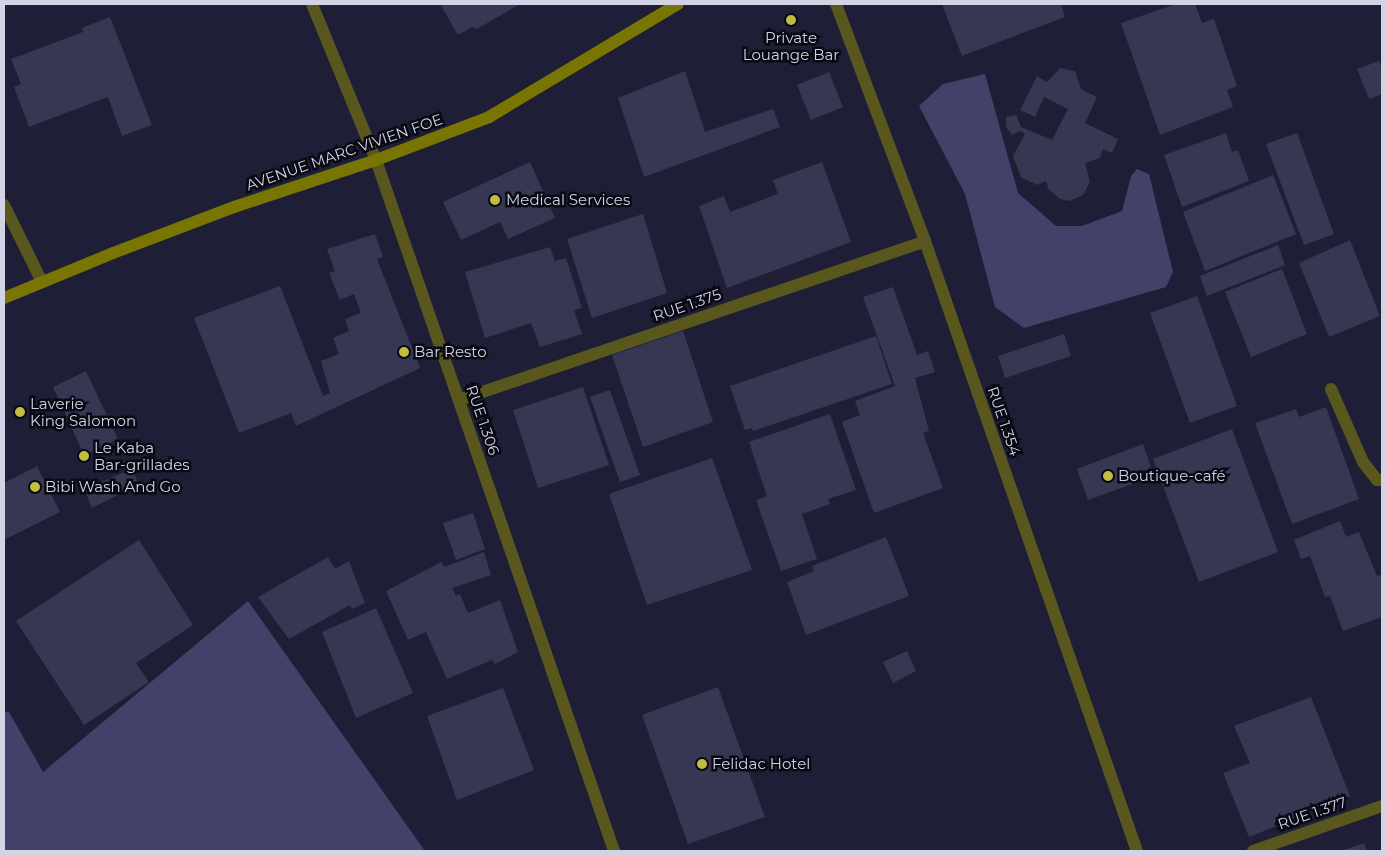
<!DOCTYPE html>
<meta charset="utf-8">
<style>
body{margin:0}
#map{position:relative;width:1386px;height:855px;overflow:hidden;background:#1e1e37;font-family:Montserrat,sans-serif}
div>[style]{position:absolute}
.green>*{inset:0;background:#414169}
.building>*{inset:0;background:#363752}
.minor>*{height:12px;margin:-6px;padding:0 6px;transform-origin:6px;border-radius:6px;background:#59571e}
.secondary>*{height:12px;margin:-6px;padding:0 6px;transform-origin:6px;border-radius:6px;background:#797503}
.dots>*{width:14px;height:14px;translate:-50% -50%;box-sizing:border-box;border:2px solid #090914;border-radius:50%}
span{translate:-50% -50%;white-space:nowrap;text-align:center;line-height:1.15;-webkit-text-stroke:5px #090914;paint-order:stroke}
.poi-label{font-size:15px;color:#d2d3e4}
.left{translate:0 -50%;text-align:left}
.street-label{font-size:15px;color:#d2d3e4}
.frame{position:absolute;inset:0;border:5px solid #d2d3e4;pointer-events:none}
</style>
<div id="map">
<div class="green">
<div style="clip-path:polygon(985px 74px,1018px 193px,1056px 226px,1082px 226px,1122px 211px,1131px 176px,1137px 169px,1149px 174px,1173px 272px,1166px 287px,1024px 328px,995px 307px,965px 194px,919px 106px,943px 84px)"></div>
<div style="clip-path:polygon(248px 601px,425px 851px,4px 851px,4px 712px,9px 712px,43px 772px)"></div>
</div>
<div class="building">
<div style="clip-path:polygon(440px 4px,520px 4px,477px 29px,472px 27px,458px 35px)"></div>
<div style="clip-path:polygon(942px 4px,1061px 4px,1065px 17px,962px 56px)"></div>
<div style="clip-path:polygon(1176px 4px,1195px 4px,1202px 23px,1214px 19px,1237px 86px,1227px 90px,1233px 107px,1160px 135px,1121px 23px)"></div>
<div style="clip-path:polygon(110px 17px,152px 125px,122px 136px,108px 97px,29px 127px,14px 87px,21px 84px,11px 59px,83px 32px,82px 28px)"></div>
<div style="clip-path:polygon(1379px 61px,1382px 69px,1382px 94px,1369px 99px,1357px 69px)"></div>
<div style="clip-path:polygon(1060px 68px,1075px 71px,1081px 89px,1097px 97px,1085px 123px,1118px 139px,1112px 153px,1103px 149px,1100px 158px,1085px 163px,1090px 182px,1083px 195px,1070px 201px,1060px 199px,1049px 190px,1046px 181px,1037px 185px,1021px 177px,1013px 156px,1025px 134px,1020px 131px,1012px 135px,1006px 127px,1006px 117px,1016px 115px,1021px 127px,1052px 140px,1068px 109px,1044px 97px,1035px 117px,1020px 110px,1037px 76px,1047px 82px)"></div>
<div style="clip-path:polygon(685px 71px,705px 132px,773px 109px,780px 127px,644px 177px,618px 98px)"></div>
<div style="clip-path:polygon(829px 72px,843px 107px,811px 120px,797px 85px)"></div>
<div style="clip-path:polygon(1226px 133px,1232px 152px,1238px 150px,1249px 181px,1182px 207px,1164px 155px)"></div>
<div style="clip-path:polygon(1297px 133px,1334px 234px,1304px 245px,1266px 144px)"></div>
<div style="clip-path:polygon(530px 162px,555px 218px,508px 239px,500px 222px,461px 240px,443px 202px)"></div>
<div style="clip-path:polygon(822px 162px,851px 242px,727px 288px,699px 206px,724px 196px,730px 212px,778px 194px,773px 180px)"></div>
<div style="clip-path:polygon(1273px 175px,1296px 234px,1205px 271px,1183px 212px)"></div>
<div style="clip-path:polygon(643px 214px,667px 293px,592px 318px,567px 239px)"></div>
<div style="clip-path:polygon(375px 234px,383px 257px,377px 259px,420px 368px,296px 426px,291px 413px,239px 433px,194px 318px,280px 286px,323px 396px,330px 393px,321px 361px,339px 354px,333px 338px,349px 331px,345px 319px,361px 313px,354px 294px,340px 300px,329px 273px,335px 271px,327px 249px)"></div>
<div style="clip-path:polygon(1350px 240px,1380px 316px,1329px 337px,1299px 263px)"></div>
<div style="clip-path:polygon(1278px 245px,1285px 265px,1207px 296px,1200px 276px)"></div>
<div style="clip-path:polygon(550px 247px,555px 261px,566px 258px,582px 308px,574px 310px,582px 334px,540px 347px,531px 323px,485px 338px,465px 272px)"></div>
<div style="clip-path:polygon(1282px 269px,1307px 334px,1251px 357px,1225px 292px)"></div>
<div style="clip-path:polygon(893px 287px,917px 355px,928px 351px,935px 372px,915px 378px,929px 431px,923px 433px,943px 488px,874px 513px,842px 422px,860px 415px,855px 401px,895px 386px,863px 297px)"></div>
<div style="clip-path:polygon(1197px 296px,1237px 406px,1190px 423px,1150px 313px)"></div>
<div style="clip-path:polygon(683px 331px,713px 422px,643px 447px,612px 355px)"></div>
<div style="clip-path:polygon(1064px 334px,1071px 356px,1005px 378px,998px 356px)"></div>
<div style="clip-path:polygon(876px 336px,892px 384px,753px 431px,752px 428px,745px 430px,730px 386px)"></div>
<div style="clip-path:polygon(86px 371px,118px 439px,84px 455px,53px 387px)"></div>
<div style="clip-path:polygon(583px 387px,609px 465px,538px 488px,513px 410px)"></div>
<div style="clip-path:polygon(610px 390px,640px 475px,620px 482px,590px 397px)"></div>
<div style="clip-path:polygon(1326px 407px,1359px 499px,1292px 524px,1255px 423px,1296px 409px,1299px 417px)"></div>
<div style="clip-path:polygon(830px 414px,856px 490px,828px 499px,830px 504px,802px 514px,817px 559px,781px 571px,756px 500px,767px 496px,749px 442px)"></div>
<div style="clip-path:polygon(1232px 429px,1278px 552px,1199px 582px,1153px 459px)"></div>
<div style="clip-path:polygon(1143px 444px,1154px 476px,1088px 500px,1077px 469px)"></div>
<div style="clip-path:polygon(712px 458px,752px 570px,647px 605px,609px 494px)"></div>
<div style="clip-path:polygon(37px 466px,60px 512px,4px 540px,4px 483px)"></div>
<div style="clip-path:polygon(132px 469px,139px 484px,92px 508px,84px 489px)"></div>
<div style="clip-path:polygon(473px 513px,485px 549px,456px 560px,443px 523px)"></div>
<div style="clip-path:polygon(1340px 521px,1346px 537px,1359px 532px,1377px 576px,1382px 574px,1382px 617px,1343px 631px,1330px 596px,1325px 597px,1310px 556px,1301px 559px,1294px 540px)"></div>
<div style="clip-path:polygon(886px 537px,909px 596px,806px 635px,787px 582px,814px 571px,812px 566px)"></div>
<div style="clip-path:polygon(139px 540px,193px 625px,136px 663px,149px 682px,84px 725px,16px 621px)"></div>
<div style="clip-path:polygon(484px 552px,491px 575px,452px 588px,456px 596px,460px 594px,468px 613px,500px 600px,518px 652px,495px 664px,492px 660px,447px 679px,426px 632px,408px 640px,386px 591px,441px 562px,444px 567px)"></div>
<div style="clip-path:polygon(328px 557px,335px 569px,349px 561px,365px 603px,352px 609px,350px 605px,289px 639px,258px 597px)"></div>
<div style="clip-path:polygon(376px 608px,413px 693px,356px 718px,322px 632px)"></div>
<div style="clip-path:polygon(907px 651px,916px 671px,893px 683px,883px 662px)"></div>
<div style="clip-path:polygon(718px 687px,765px 817px,688px 844px,642px 715px)"></div>
<div style="clip-path:polygon(503px 688px,534px 770px,457px 800px,427px 716px)"></div>
<div style="clip-path:polygon(1311px 697px,1350px 796px,1249px 837px,1223px 773px,1250px 763px,1234px 726px)"></div>
<div style="clip-path:polygon(1364px 843px,1367px 851px,1341px 851px)"></div>
</div>
<div class="minor">
<div style="left:312px;top:4px;width:169px;rotate:67.7deg"></div>
<div style="left:376px;top:160px;width:731px;rotate:70.99deg"></div>
<div style="left:836px;top:4px;width:253px;rotate:69.4deg"></div>
<div style="left:925px;top:241px;width:646px;rotate:70.84deg"></div>
<div style="left:4px;top:205px;width:86px;rotate:63.7deg"></div>
<div style="left:1331px;top:389px;width:80px;rotate:66.3deg"></div>
<div style="left:1363px;top:462px;width:23px;rotate:52deg"></div>
<div style="left:1377px;top:480px;width:5px"></div>
<div style="left:459px;top:400px;width:492px;rotate:-18.8deg"></div>
<div style="left:1253px;top:851px;width:137px;rotate:-19.2deg"></div>
</div>
<div class="secondary">
<div style="left:4px;top:298px;width:118px;rotate:-22.4deg"></div>
<div style="left:113px;top:253px;width:129px;rotate:-20.8deg"></div>
<div style="left:234px;top:207px;width:150px;rotate:-18.3deg"></div>
<div style="left:376px;top:160px;width:121px;rotate:-20.8deg"></div>
<div style="left:489px;top:117px;width:220px;rotate:-30.9deg"></div>
</div>
<div class="dots">
<div style="left:791px;top:20px;background:#c2bd3f"></div>
<div style="left:495px;top:200px;background:#c2bd3f"></div>
<div style="left:404px;top:352px;background:#c2bd3f"></div>
<div style="left:20px;top:412px;background:#c2bd3f"></div>
<div style="left:84px;top:456px;background:#c2bd3f"></div>
<div style="left:1108px;top:476px;background:#c2bd3f"></div>
<div style="left:35px;top:487px;background:#c2bd3f"></div>
<div style="left:702px;top:764px;background:#c2bd3f"></div>
</div>
<div class="poi-label">
<span style="left:791px;top:46px">Private<br>Louange Bar</span>
<span class="left" style="left:506px;top:200px">Medical Services</span>
<span class="left" style="left:414px;top:352px">Bar Resto</span>
<span class="left" style="left:30px;top:412px">Laverie<br>King Salomon</span>
<span class="left" style="left:94px;top:456px">Le Kaba<br>Bar-grillades</span>
<span class="left" style="left:1118px;top:476px">Boutique-café</span>
<span class="left" style="left:45px;top:487px">Bibi Wash And Go</span>
<span class="left" style="left:712px;top:764px">Felidac Hotel</span>
</div>
<div class="street-label">
<span style="left:344px;top:152px;rotate:-19deg">AVENUE MARC VIVIEN FOE</span>
<span style="left:687px;top:305px;rotate:-19deg">RUE 1.375</span>
<span style="left:483px;top:420px;rotate:71deg">RUE 1.306</span>
<span style="left:1004px;top:421px;rotate:71deg">RUE 1.354</span>
<span style="left:1312px;top:813px;rotate:-19deg">RUE 1.377</span>
</div>
<div class="frame"></div>
</div>
